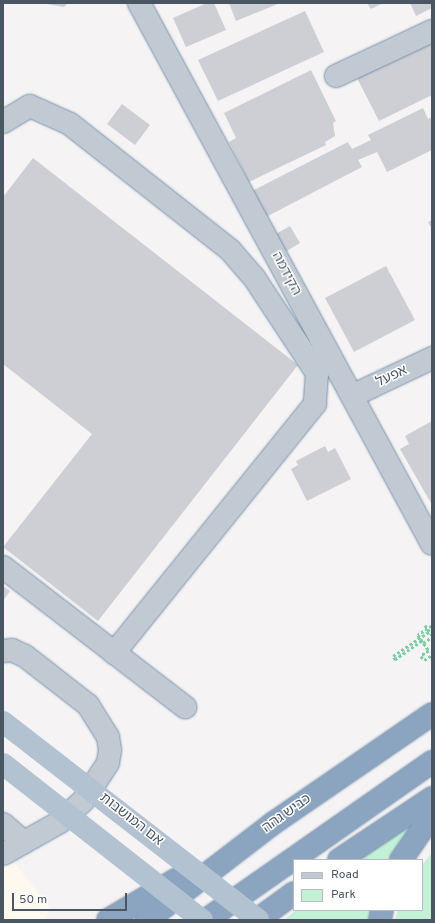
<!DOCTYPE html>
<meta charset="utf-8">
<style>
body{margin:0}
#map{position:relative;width:435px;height:923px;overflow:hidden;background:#f5f3f3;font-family:Overpass,"Noto Sans Hebrew",sans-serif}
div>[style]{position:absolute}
.commercial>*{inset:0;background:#fdf9ef}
.green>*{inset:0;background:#c3f1d5}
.building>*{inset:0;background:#cdcfd5}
.path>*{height:2.5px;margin-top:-1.25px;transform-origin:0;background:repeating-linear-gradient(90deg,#7ad0a6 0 3px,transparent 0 5px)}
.roads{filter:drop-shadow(0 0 1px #7690ad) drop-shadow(0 0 1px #7690ad)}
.minor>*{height:22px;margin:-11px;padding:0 11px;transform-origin:11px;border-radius:11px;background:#c1cad2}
.highway>*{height:22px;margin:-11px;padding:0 11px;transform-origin:11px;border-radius:11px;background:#8ba5c1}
.path-bridge>*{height:2.5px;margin-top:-1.25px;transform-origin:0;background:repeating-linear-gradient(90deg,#7ad0a6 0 3px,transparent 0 5px)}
.major-bridge>*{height:22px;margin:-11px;padding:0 11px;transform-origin:11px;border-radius:11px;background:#b3c2d1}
span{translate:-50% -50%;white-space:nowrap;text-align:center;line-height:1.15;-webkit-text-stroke:3px #fff;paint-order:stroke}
.street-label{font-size:14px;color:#4a5661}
.frame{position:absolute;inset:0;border:4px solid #4a5661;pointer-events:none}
.legend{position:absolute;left:293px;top:859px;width:130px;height:52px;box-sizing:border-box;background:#fff;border:1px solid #b7bbc0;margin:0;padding:5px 7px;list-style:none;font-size:12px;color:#4a5661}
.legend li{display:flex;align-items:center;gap:8px;height:20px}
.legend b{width:20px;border:1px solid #b7bbc0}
.scale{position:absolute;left:12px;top:893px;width:115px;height:18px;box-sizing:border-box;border:2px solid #4a5661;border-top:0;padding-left:5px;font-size:12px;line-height:14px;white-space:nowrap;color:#4a5661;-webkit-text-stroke:3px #fff;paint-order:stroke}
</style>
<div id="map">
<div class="commercial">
<div style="clip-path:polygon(3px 848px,51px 909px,44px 920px,3px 920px)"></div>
</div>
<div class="green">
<div style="clip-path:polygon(406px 824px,411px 835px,394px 860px,360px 860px)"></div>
<div style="clip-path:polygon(432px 853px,432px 920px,395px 920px,398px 910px,422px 910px,422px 865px)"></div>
<div style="clip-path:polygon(296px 910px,372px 910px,370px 920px,284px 920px)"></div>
</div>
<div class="building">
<div style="clip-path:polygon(41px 3px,68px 3px,64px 7px)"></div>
<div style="clip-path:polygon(207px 3px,214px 3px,226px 30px,186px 47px,173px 18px)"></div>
<div style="clip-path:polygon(229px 3px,280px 3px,236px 21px)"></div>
<div style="clip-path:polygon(367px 3px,383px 3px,371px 9px)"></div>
<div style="clip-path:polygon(410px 3px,432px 3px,432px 8px,416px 16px)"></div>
<div style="clip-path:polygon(305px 11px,324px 52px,218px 101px,198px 60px)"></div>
<div style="clip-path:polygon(432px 40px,432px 95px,379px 121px,357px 78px)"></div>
<div style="clip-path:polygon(311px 70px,336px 121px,333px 123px,335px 136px,325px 142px,326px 145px,249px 182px,229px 142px,236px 138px,224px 113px)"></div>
<div style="clip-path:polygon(122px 104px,150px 125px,135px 145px,107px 124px)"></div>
<div style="clip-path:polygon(423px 108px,428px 119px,432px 117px,432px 150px,387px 172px,377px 152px,358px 160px,362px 167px,264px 218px,250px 192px,348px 142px,352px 149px,371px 140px,368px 135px)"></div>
<div style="clip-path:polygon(33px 158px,298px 365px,98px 621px,3px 547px,92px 434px,3px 364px,3px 197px)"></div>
<div style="clip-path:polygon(432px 220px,432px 229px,428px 222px)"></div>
<div style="clip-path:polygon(290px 226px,300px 243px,285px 252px,274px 235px)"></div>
<div style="clip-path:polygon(386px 266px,415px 320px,354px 352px,325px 298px)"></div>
<div style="clip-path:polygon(432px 421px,432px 505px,400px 449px,409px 444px,405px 436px)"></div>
<div style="clip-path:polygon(325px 446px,328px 452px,335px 448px,351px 479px,307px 501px,291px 469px,298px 465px,296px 461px)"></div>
<div style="clip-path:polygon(3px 586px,10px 591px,3px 601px)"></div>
</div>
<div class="path">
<div style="left:432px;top:626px;width:17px;rotate:147deg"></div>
<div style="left:418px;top:635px;width:19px;rotate:55deg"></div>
<div style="left:429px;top:651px;width:9px;rotate:148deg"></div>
<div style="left:421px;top:656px;width:5px;rotate:53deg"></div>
<div style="left:424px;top:660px;width:9px;rotate:-32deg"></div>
<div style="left:423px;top:643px;width:11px;rotate:-34deg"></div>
<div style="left:3px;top:893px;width:1px;rotate:90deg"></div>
</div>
<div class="roads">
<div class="minor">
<div style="left:139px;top:3px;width:615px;rotate:61.56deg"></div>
<div style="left:336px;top:76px;width:106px;rotate:-25.1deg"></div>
<div style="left:3px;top:122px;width:31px;rotate:-31deg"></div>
<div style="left:30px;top:106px;width:44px;rotate:24.2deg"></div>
<div style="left:70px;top:124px;width:204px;rotate:38.2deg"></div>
<div style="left:230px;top:250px;width:38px;rotate:49deg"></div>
<div style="left:255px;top:279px;width:113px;rotate:56.6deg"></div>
<div style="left:317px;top:373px;width:31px;rotate:94deg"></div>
<div style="left:315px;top:404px;width:320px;rotate:128.9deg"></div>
<div style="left:352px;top:396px;width:89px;rotate:-25.4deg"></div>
<div style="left:3px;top:567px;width:230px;rotate:37.6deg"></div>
<div style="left:3px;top:651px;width:9px;rotate:-6deg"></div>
<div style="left:12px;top:650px;width:14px;rotate:25deg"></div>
<div style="left:25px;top:656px;width:80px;rotate:37.9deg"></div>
<div style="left:88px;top:705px;width:38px;rotate:58deg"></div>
<div style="left:108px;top:737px;width:13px;rotate:81deg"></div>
<div style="left:110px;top:750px;width:13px;rotate:99deg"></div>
<div style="left:108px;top:763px;width:45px;rotate:123.3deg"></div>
<div style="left:83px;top:801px;width:31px;rotate:138deg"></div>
<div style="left:60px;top:822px;width:65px;rotate:150.7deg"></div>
<div style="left:3px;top:824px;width:28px;rotate:41deg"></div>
</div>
<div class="highway">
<div style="left:339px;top:860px;width:112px;rotate:-33.7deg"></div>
<div style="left:401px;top:860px;width:55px;rotate:-55.4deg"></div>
<div style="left:108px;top:920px;width:80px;rotate:-30.7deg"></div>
<div style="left:147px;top:920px;width:158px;rotate:-37.5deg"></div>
<div style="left:272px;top:824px;width:194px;rotate:-34.5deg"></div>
<div style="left:206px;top:920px;width:276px;rotate:-35deg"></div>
<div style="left:257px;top:920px;width:46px;rotate:-36.1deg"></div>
<div style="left:380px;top:920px;width:10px;rotate:-79deg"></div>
</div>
</div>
<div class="path-bridge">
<div style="left:425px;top:625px;width:12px;rotate:55deg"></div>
<div style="left:422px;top:641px;width:33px;rotate:145deg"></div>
<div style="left:395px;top:660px;width:4px;rotate:-117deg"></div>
<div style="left:393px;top:656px;width:45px;rotate:-34deg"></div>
</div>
<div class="major-bridge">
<div style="left:3px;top:722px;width:323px;rotate:37.8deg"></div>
<div style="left:3px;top:764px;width:253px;rotate:38.1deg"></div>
</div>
<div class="street-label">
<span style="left:286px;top:274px;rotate:62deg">הקידמה</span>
<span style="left:392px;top:377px;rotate:-25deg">אפעל</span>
<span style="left:287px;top:814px;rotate:-35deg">כביש גהה</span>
<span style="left:131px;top:820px;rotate:38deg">אם המושבות</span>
</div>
<div class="frame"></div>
<ul class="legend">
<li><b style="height:5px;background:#c1cad2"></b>Road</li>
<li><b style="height:11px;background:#c3f1d5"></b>Park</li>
</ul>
<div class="scale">50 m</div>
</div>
